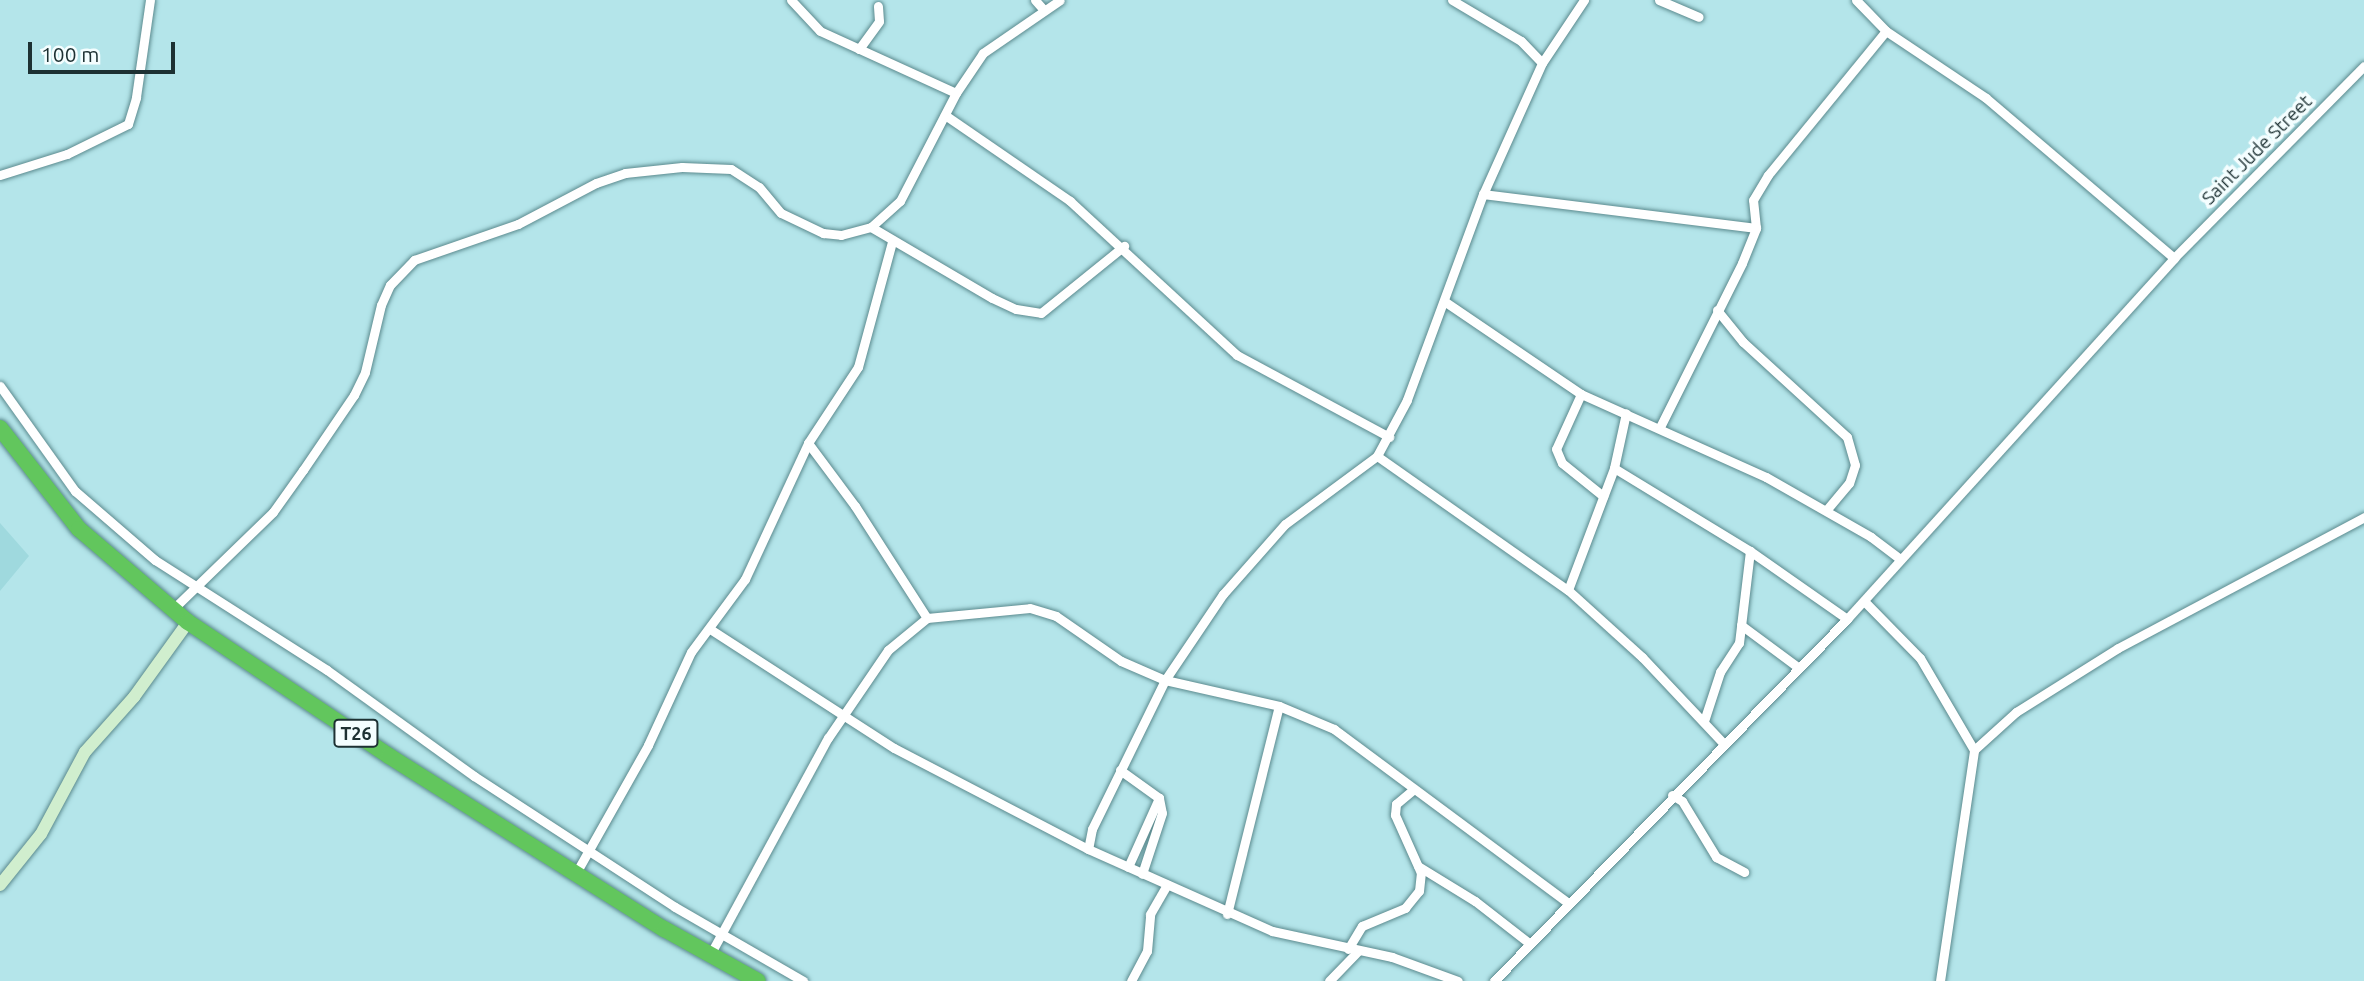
<!DOCTYPE html>
<style>
body{margin:0}
#map{position:relative;width:2364px;height:981px;overflow:hidden;background:#b4e5ea;font-family:Ubuntu,sans-serif}
div>[style]{position:absolute}
.built>*{inset:0;background:#9fd9de}
.roads{filter:drop-shadow(0 0 2px #5b8a8e) drop-shadow(0 0 2px #5b8a8e)}
.street>*{height:9px;margin:-4.5px;padding:0 4.5px;transform-origin:4.5px;border-radius:4.5px;background:#fff}
.secondary>*{height:12px;margin:-6px;padding:0 6px;transform-origin:6px;border-radius:6px;background:#d0eece}
.highway>*{height:16px;margin:-8px;padding:0 8px;transform-origin:8px;border-radius:8px;background:#62c65d}
span{translate:-50% -50%;white-space:nowrap;text-align:center;line-height:1.15;-webkit-text-stroke:7px #f4feff;paint-order:stroke}
.shield-label span{padding:2px 5px;background:#f4feff;border:2px solid;border-radius:5px;-webkit-text-stroke-width:0}
.shield-label{font-size:18px;color:#1d3133;font-weight:700}
.street-label{font-size:19px;color:#1d3133}
.scale{position:absolute;left:28px;top:42px;width:147px;height:32px;box-sizing:border-box;border:4px solid #1d3133;border-top:0;padding-left:9px;font-size:21px;line-height:24px;white-space:nowrap;color:#1d3133;-webkit-text-stroke:5px #f4feff;paint-order:stroke}
</style>
<div id="map">
<div class="built">
<div style="clip-path:polygon(0 523px,29px 556px,0 591px)"></div>
</div>
<div class="roads">
<div class="street">
<div style="left:791px;top:0;width:42px;rotate:46.9deg"></div>
<div style="left:820px;top:31px;width:149px;rotate:24.5deg"></div>
<div style="left:1035px;top:0;width:13px;rotate:48deg"></div>
<div style="left:1452px;top:0;width:80px;rotate:30.7deg"></div>
<div style="left:1521px;top:41px;width:30px;rotate:46deg"></div>
<div style="left:1542px;top:63px;width:144px;rotate:114.2deg"></div>
<div style="left:1483px;top:194px;width:220px;rotate:110.3deg"></div>
<div style="left:1407px;top:400px;width:64px;rotate:118.2deg"></div>
<div style="left:1377px;top:456px;width:114px;rotate:143.5deg"></div>
<div style="left:1285px;top:524px;width:94px;rotate:131.5deg"></div>
<div style="left:1223px;top:594px;width:104px;rotate:124deg"></div>
<div style="left:1165px;top:680px;width:166px;rotate:116.1deg"></div>
<div style="left:1092px;top:829px;width:20px;rotate:101deg"></div>
<div style="left:1088px;top:849px;width:201px;rotate:24deg"></div>
<div style="left:1272px;top:931px;width:123px;rotate:12.2deg"></div>
<div style="left:1392px;top:957px;width:70px;rotate:20deg"></div>
<div style="left:1659px;top:0;width:43px;rotate:23deg"></div>
<div style="left:1856px;top:0;width:43px;rotate:45.9deg"></div>
<div style="left:1886px;top:31px;width:120px;rotate:33.8deg"></div>
<div style="left:1986px;top:98px;width:247px;rotate:40.4deg"></div>
<div style="left:859px;top:49px;width:34px;rotate:-54deg"></div>
<div style="left:879px;top:21px;width:15px;rotate:-94deg"></div>
<div style="left:1542px;top:63px;width:76px;rotate:-56.3deg"></div>
<div style="left:945px;top:115px;width:152px;rotate:34.5deg"></div>
<div style="left:1070px;top:201px;width:227px;rotate:42.7deg"></div>
<div style="left:1237px;top:355px;width:173px;rotate:28.3deg"></div>
<div style="left:0;top:175px;width:70px;rotate:-17.4deg"></div>
<div style="left:67px;top:154px;width:68px;rotate:-26.2deg"></div>
<div style="left:128px;top:124px;width:28px;rotate:-73deg"></div>
<div style="left:136px;top:97px;width:98px;rotate:-81.8deg"></div>
<div style="left:1483px;top:194px;width:275px;rotate:7.1deg"></div>
<div style="left:871px;top:227px;width:140px;rotate:30.4deg"></div>
<div style="left:992px;top:298px;width:26px;rotate:25deg"></div>
<div style="left:1016px;top:309px;width:25px;rotate:9deg"></div>
<div style="left:1041px;top:313px;width:107px;rotate:-38.9deg"></div>
<div style="left:1444px;top:301px;width:166px;rotate:34.2deg"></div>
<div style="left:1581px;top:394px;width:203px;rotate:24.2deg"></div>
<div style="left:1766px;top:477px;width:121px;rotate:29.7deg"></div>
<div style="left:1871px;top:537px;width:35px;rotate:37deg"></div>
<div style="left:1717px;top:310px;width:41px;rotate:50.9deg"></div>
<div style="left:1743px;top:342px;width:141px;rotate:42.4deg"></div>
<div style="left:1847px;top:437px;width:29px;rotate:74deg"></div>
<div style="left:1855px;top:465px;width:19px;rotate:108deg"></div>
<div style="left:1849px;top:483px;width:35px;rotate:130deg"></div>
<div style="left:0;top:386px;width:129px;rotate:54.5deg"></div>
<div style="left:75px;top:491px;width:106px;rotate:40.8deg"></div>
<div style="left:155px;top:560px;width:204px;rotate:32.6deg"></div>
<div style="left:327px;top:670px;width:181px;rotate:35.8deg"></div>
<div style="left:474px;top:776px;width:240px;rotate:33.1deg"></div>
<div style="left:675px;top:907px;width:148px;rotate:30deg"></div>
<div style="left:1581px;top:394px;width:60px;rotate:114.4deg"></div>
<div style="left:1556px;top:449px;width:15px;rotate:67deg"></div>
<div style="left:1562px;top:463px;width:53px;rotate:38.8deg"></div>
<div style="left:1660px;top:427px;width:183px;rotate:-63.4deg"></div>
<div style="left:1742px;top:263px;width:38px;rotate:-68deg"></div>
<div style="left:1756px;top:228px;width:28px;rotate:-96deg"></div>
<div style="left:1753px;top:200px;width:29px;rotate:-59deg"></div>
<div style="left:1768px;top:175px;width:186px;rotate:-50.7deg"></div>
<div style="left:808px;top:443px;width:79px;rotate:53.3deg"></div>
<div style="left:855px;top:506px;width:133px;rotate:57.3deg"></div>
<div style="left:1377px;top:456px;width:233px;rotate:35.1deg"></div>
<div style="left:1568px;top:590px;width:100px;rotate:42.2deg"></div>
<div style="left:1642px;top:657px;width:117px;rotate:46.7deg"></div>
<div style="left:1614px;top:468px;width:159px;rotate:31.4deg"></div>
<div style="left:1750px;top:551px;width:118px;rotate:35deg"></div>
<div style="left:1568px;top:590px;width:130px;rotate:-69.3deg"></div>
<div style="left:1614px;top:468px;width:56px;rotate:-77.7deg"></div>
<div style="left:1864px;top:601px;width:80px;rotate:45.5deg"></div>
<div style="left:1920px;top:658px;width:107px;rotate:59.6deg"></div>
<div style="left:173px;top:609px;width:139px;rotate:-44.1deg"></div>
<div style="left:273px;top:512px;width:52px;rotate:-54.5deg"></div>
<div style="left:303px;top:470px;width:91px;rotate:-55.8deg"></div>
<div style="left:354px;top:395px;width:25px;rotate:-64deg"></div>
<div style="left:365px;top:372px;width:69px;rotate:-76.6deg"></div>
<div style="left:381px;top:305px;width:22px;rotate:-66deg"></div>
<div style="left:390px;top:285px;width:35px;rotate:-46deg"></div>
<div style="left:414px;top:260px;width:110px;rotate:-19.1deg"></div>
<div style="left:518px;top:224px;width:88px;rotate:-27.7deg"></div>
<div style="left:596px;top:183px;width:31px;rotate:-19deg"></div>
<div style="left:625px;top:173px;width:57px;rotate:-6deg"></div>
<div style="left:682px;top:167px;width:49px;rotate:2.3deg"></div>
<div style="left:731px;top:169px;width:33px;rotate:33deg"></div>
<div style="left:759px;top:187px;width:34px;rotate:50deg"></div>
<div style="left:781px;top:213px;width:47px;rotate:25.5deg"></div>
<div style="left:823px;top:233px;width:18px;rotate:6deg"></div>
<div style="left:841px;top:235px;width:31px;rotate:-15deg"></div>
<div style="left:871px;top:227px;width:39px;rotate:-42deg"></div>
<div style="left:900px;top:201px;width:122px;rotate:-62.6deg"></div>
<div style="left:956px;top:93px;width:48px;rotate:-56deg"></div>
<div style="left:983px;top:53px;width:93px;rotate:-34.5deg"></div>
<div style="left:1741px;top:625px;width:72px;rotate:36.6deg"></div>
<div style="left:710px;top:629px;width:219px;rotate:32.9deg"></div>
<div style="left:894px;top:748px;width:219px;rotate:27.5deg"></div>
<div style="left:1704px;top:721px;width:52px;rotate:-71.9deg"></div>
<div style="left:1720px;top:672px;width:35px;rotate:-57deg"></div>
<div style="left:1739px;top:643px;width:93px;rotate:-83.2deg"></div>
<div style="left:1120px;top:770px;width:48px;rotate:35.7deg"></div>
<div style="left:1159px;top:798px;width:15px;rotate:79deg"></div>
<div style="left:1162px;top:813px;width:64px;rotate:108.2deg"></div>
<div style="left:1672px;top:795px;width:12px;rotate:31deg"></div>
<div style="left:1682px;top:801px;width:66px;rotate:58.7deg"></div>
<div style="left:1716px;top:857px;width:32px;rotate:28deg"></div>
<div style="left:1418px;top:866px;width:67px;rotate:31.6deg"></div>
<div style="left:1475px;top:901px;width:68px;rotate:37.9deg"></div>
<div style="left:1128px;top:867px;width:76px;rotate:-65.8deg"></div>
<div style="left:576px;top:873px;width:147px;rotate:-60.6deg"></div>
<div style="left:648px;top:745px;width:102px;rotate:-65.2deg"></div>
<div style="left:691px;top:652px;width:91px;rotate:-53.5deg"></div>
<div style="left:745px;top:579px;width:150px;rotate:-65.1deg"></div>
<div style="left:808px;top:443px;width:91px;rotate:-56.7deg"></div>
<div style="left:858px;top:367px;width:130px;rotate:-74.8deg"></div>
<div style="left:1227px;top:914px;width:214px;rotate:-76deg"></div>
<div style="left:1348px;top:949px;width:27px;rotate:-59deg"></div>
<div style="left:1362px;top:926px;width:47px;rotate:-22.7deg"></div>
<div style="left:1405px;top:908px;width:22px;rotate:-51deg"></div>
<div style="left:1419px;top:891px;width:18px;rotate:-84deg"></div>
<div style="left:1421px;top:873px;width:64px;rotate:-114.1deg"></div>
<div style="left:1395px;top:815px;width:11px;rotate:-85deg"></div>
<div style="left:1396px;top:804px;width:23px;rotate:-40deg"></div>
<div style="left:710px;top:955px;width:247px;rotate:-61.5deg"></div>
<div style="left:828px;top:738px;width:107px;rotate:-55.7deg"></div>
<div style="left:888px;top:650px;width:50px;rotate:-39.4deg"></div>
<div style="left:927px;top:618px;width:103px;rotate:-5.5deg"></div>
<div style="left:1030px;top:608px;width:27px;rotate:17deg"></div>
<div style="left:1056px;top:616px;width:79px;rotate:34.7deg"></div>
<div style="left:1121px;top:661px;width:48px;rotate:23.4deg"></div>
<div style="left:1165px;top:680px;width:117px;rotate:12.8deg"></div>
<div style="left:1279px;top:706px;width:60px;rotate:22.7deg"></div>
<div style="left:1334px;top:729px;width:290px;rotate:36.6deg"></div>
<div style="left:1131px;top:981px;width:34px;rotate:-62deg"></div>
<div style="left:1147px;top:951px;width:37px;rotate:-85deg"></div>
<div style="left:1150px;top:914px;width:34px;rotate:-60deg"></div>
<div style="left:1329px;top:981px;width:42px;rotate:-46deg"></div>
<div style="left:1494px;top:981px;width:506px;rotate:-45.72deg"></div>
<div style="left:1847px;top:619px;width:487px;rotate:-47.8deg"></div>
<div style="left:2174px;top:258px;width:270px;rotate:-45.3deg"></div>
<div style="left:1940px;top:981px;width:233px;rotate:-81.6deg"></div>
<div style="left:1974px;top:750px;width:57px;rotate:-42.1deg"></div>
<div style="left:2016px;top:712px;width:120px;rotate:-32.1deg"></div>
<div style="left:2118px;top:648px;width:279px;rotate:-28deg"></div>
</div>
<div class="secondary">
<div style="left:0;top:885px;width:65px;rotate:-51.2deg"></div>
<div style="left:41px;top:834px;width:93px;rotate:-61.8deg"></div>
<div style="left:85px;top:752px;width:74px;rotate:-48.3deg"></div>
<div style="left:134px;top:697px;width:92px;rotate:-54.2deg"></div>
</div>
<div class="highway">
<div style="left:0;top:428px;width:128px;rotate:52deg"></div>
<div style="left:79px;top:529px;width:143px;rotate:40.5deg"></div>
<div style="left:188px;top:622px;width:242px;rotate:33.7deg"></div>
<div style="left:389px;top:756px;width:325px;rotate:32.2deg"></div>
<div style="left:664px;top:929px;width:107px;rotate:29deg"></div>
</div>
</div>
<div class="shield-label">
<span style="left:356px;top:733px">T26</span>
</div>
<div class="street-label">
<span style="left:2257px;top:150px;rotate:-45deg">Saint Jude Street</span>
</div>
<div class="scale">100 m</div>
</div>
